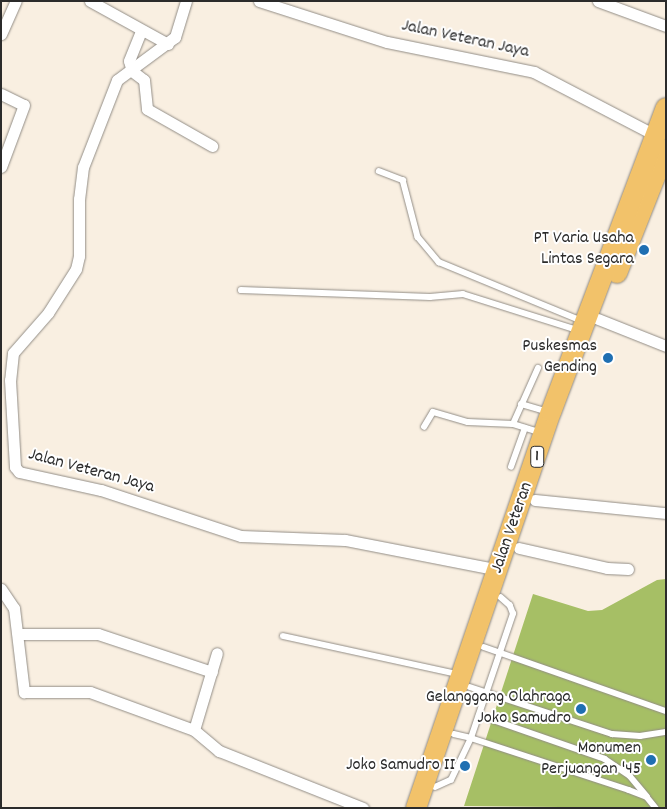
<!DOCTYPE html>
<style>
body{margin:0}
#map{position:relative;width:667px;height:809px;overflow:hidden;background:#f9efe1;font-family:Dekko,sans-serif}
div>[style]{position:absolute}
.green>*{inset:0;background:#a6bf65}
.roads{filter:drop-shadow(0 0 1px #928d86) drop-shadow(0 0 1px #928d86)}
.lane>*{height:5.5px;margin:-2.75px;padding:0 2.75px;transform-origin:2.75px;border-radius:2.75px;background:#fff}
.street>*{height:11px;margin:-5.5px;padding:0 5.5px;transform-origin:5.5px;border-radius:5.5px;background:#fff}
.highway>*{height:20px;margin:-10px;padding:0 10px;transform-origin:10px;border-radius:10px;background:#f2c26a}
.dots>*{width:14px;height:14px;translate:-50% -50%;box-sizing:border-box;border:2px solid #fff;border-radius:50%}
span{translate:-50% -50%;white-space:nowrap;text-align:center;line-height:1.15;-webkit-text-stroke:4px #fff;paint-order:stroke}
.shield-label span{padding:1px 4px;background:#fff;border:1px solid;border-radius:4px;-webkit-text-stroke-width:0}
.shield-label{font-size:16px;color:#2b2b2b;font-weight:700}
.street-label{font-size:18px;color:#2b2b2b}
.poi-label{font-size:18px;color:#2b2b2b}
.right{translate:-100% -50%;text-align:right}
.frame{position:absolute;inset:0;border:2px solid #2b2b2b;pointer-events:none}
</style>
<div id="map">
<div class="green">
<div style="clip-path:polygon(666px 579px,666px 808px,464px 806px,533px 594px,588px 611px,602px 610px,657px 580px)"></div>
</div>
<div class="roads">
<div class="lane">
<div style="left:379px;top:171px;width:26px;rotate:21deg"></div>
<div style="left:403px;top:180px;width:59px;rotate:75.3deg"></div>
<div style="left:418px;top:237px;width:33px;rotate:50deg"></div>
<div style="left:439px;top:262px;width:155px;rotate:22.4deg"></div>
<div style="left:241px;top:290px;width:189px;rotate:2.1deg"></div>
<div style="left:430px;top:297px;width:33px;rotate:-5deg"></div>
<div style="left:463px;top:294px;width:120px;rotate:17.5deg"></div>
<div style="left:521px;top:404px;width:26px;rotate:16deg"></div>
<div style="left:513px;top:424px;width:61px;rotate:-65.9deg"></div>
<div style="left:424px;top:427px;width:17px;rotate:-59deg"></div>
<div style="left:433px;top:412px;width:36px;rotate:16deg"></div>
<div style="left:468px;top:422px;width:45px;rotate:2.5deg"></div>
<div style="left:513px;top:424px;width:28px;rotate:17deg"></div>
<div style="left:511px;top:467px;width:41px;rotate:-70.3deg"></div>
<div style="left:283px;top:636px;width:178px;rotate:12.3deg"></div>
<div style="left:484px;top:647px;width:193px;rotate:19.4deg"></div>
<div style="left:470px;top:687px;width:150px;rotate:18.3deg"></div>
<div style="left:612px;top:734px;width:28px;rotate:4deg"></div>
<div style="left:640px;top:736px;width:26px;rotate:-9deg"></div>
<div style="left:479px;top:715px;width:133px;rotate:19.2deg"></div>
<div style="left:605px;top:759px;width:30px;rotate:34deg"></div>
<div style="left:630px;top:776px;width:26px;rotate:50deg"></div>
<div style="left:454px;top:734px;width:17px;rotate:13deg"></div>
<div style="left:471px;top:738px;width:131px;rotate:-71.3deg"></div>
<div style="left:513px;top:614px;width:9px;rotate:-111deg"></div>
<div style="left:510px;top:606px;width:12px;rotate:-138deg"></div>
<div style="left:435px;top:787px;width:17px;rotate:-24deg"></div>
<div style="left:451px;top:780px;width:47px;rotate:-64.5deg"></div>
<div style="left:471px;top:738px;width:166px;rotate:18.2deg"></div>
<div style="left:629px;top:790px;width:19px;rotate:21deg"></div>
<div style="left:647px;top:797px;width:14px;rotate:51deg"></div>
</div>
<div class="street">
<div style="left:90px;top:1px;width:89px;rotate:28.9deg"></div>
<div style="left:186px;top:1px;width:38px;rotate:107deg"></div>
<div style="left:175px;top:37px;width:72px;rotate:143.4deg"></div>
<div style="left:117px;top:80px;width:93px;rotate:111.3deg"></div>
<div style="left:83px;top:167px;width:32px;rotate:97deg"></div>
<div style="left:79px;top:199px;width:57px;rotate:90deg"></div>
<div style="left:79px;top:256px;width:13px;rotate:103deg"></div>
<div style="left:76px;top:269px;width:52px;rotate:122.5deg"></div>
<div style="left:48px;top:313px;width:53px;rotate:131.2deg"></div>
<div style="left:13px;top:353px;width:27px;rotate:96deg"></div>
<div style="left:10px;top:380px;width:87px;rotate:86.7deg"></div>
<div style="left:15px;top:467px;width:6px;rotate:51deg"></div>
<div style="left:19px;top:472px;width:84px;rotate:12.4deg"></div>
<div style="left:101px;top:490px;width:147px;rotate:18.2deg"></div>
<div style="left:241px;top:536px;width:104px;rotate:2.2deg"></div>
<div style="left:345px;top:540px;width:157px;rotate:11deg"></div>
<div style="left:259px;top:1px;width:134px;rotate:17.8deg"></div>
<div style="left:387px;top:42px;width:150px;rotate:11.5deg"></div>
<div style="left:534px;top:72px;width:136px;rotate:27.5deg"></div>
<div style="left:598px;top:1px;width:72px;rotate:20.2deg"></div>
<div style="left:141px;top:31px;width:32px;rotate:112deg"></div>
<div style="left:129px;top:61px;width:10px;rotate:73deg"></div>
<div style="left:132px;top:71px;width:15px;rotate:37deg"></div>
<div style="left:144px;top:80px;width:29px;rotate:84deg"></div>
<div style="left:147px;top:109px;width:75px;rotate:29.6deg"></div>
<div style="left:1px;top:34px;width:36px;rotate:-66deg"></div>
<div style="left:1px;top:94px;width:25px;rotate:26deg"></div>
<div style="left:24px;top:105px;width:66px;rotate:110.4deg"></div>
<div style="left:598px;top:319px;width:73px;rotate:21.7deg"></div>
<div style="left:535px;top:500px;width:132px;rotate:5.7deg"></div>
<div style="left:519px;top:548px;width:90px;rotate:12.8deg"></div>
<div style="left:607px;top:568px;width:21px;rotate:3deg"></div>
<div style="left:1px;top:589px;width:23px;rotate:56deg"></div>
<div style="left:14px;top:608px;width:85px;rotate:83.2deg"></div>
<div style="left:24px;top:692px;width:66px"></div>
<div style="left:90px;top:692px;width:111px;rotate:20.1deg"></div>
<div style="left:194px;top:730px;width:33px;rotate:40deg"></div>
<div style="left:219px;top:751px;width:155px;rotate:21.6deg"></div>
<div style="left:18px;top:634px;width:80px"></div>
<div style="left:98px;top:634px;width:120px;rotate:18.4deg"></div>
<div style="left:194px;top:730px;width:80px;rotate:-73.4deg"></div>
</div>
<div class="highway">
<div style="left:617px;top:273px;width:133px;rotate:-68.4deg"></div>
<div style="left:416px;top:808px;width:418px;rotate:-71.2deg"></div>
<div style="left:551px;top:412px;width:325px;rotate:-69.3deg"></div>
</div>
</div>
<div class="dots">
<div style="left:644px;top:250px;background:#1f6fb2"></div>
<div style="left:608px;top:358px;background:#1f6fb2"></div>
<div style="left:581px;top:709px;background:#1f6fb2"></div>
<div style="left:651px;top:760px;background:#1f6fb2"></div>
<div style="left:465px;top:766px;background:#1f6fb2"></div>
</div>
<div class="shield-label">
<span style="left:537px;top:457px">1</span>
</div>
<div class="street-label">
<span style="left:465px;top:40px;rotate:12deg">Jalan Veteran Jaya</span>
<span style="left:91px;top:472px;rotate:15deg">Jalan Veteran Jaya</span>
<span style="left:513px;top:528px;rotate:-71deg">Jalan Veteran</span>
</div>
<div class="poi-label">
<span class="right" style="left:634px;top:250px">PT Varia Usaha<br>Lintas Segara</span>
<span class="right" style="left:597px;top:358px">Puskesmas<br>Gending</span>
<span class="right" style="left:571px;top:709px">Gelanggang Olahraga<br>Joko Samudro</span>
<span class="right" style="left:641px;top:760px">Monumen<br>Perjuangan '45</span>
<span class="right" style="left:455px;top:766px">Joko Samudro II</span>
</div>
<div class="frame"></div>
</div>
